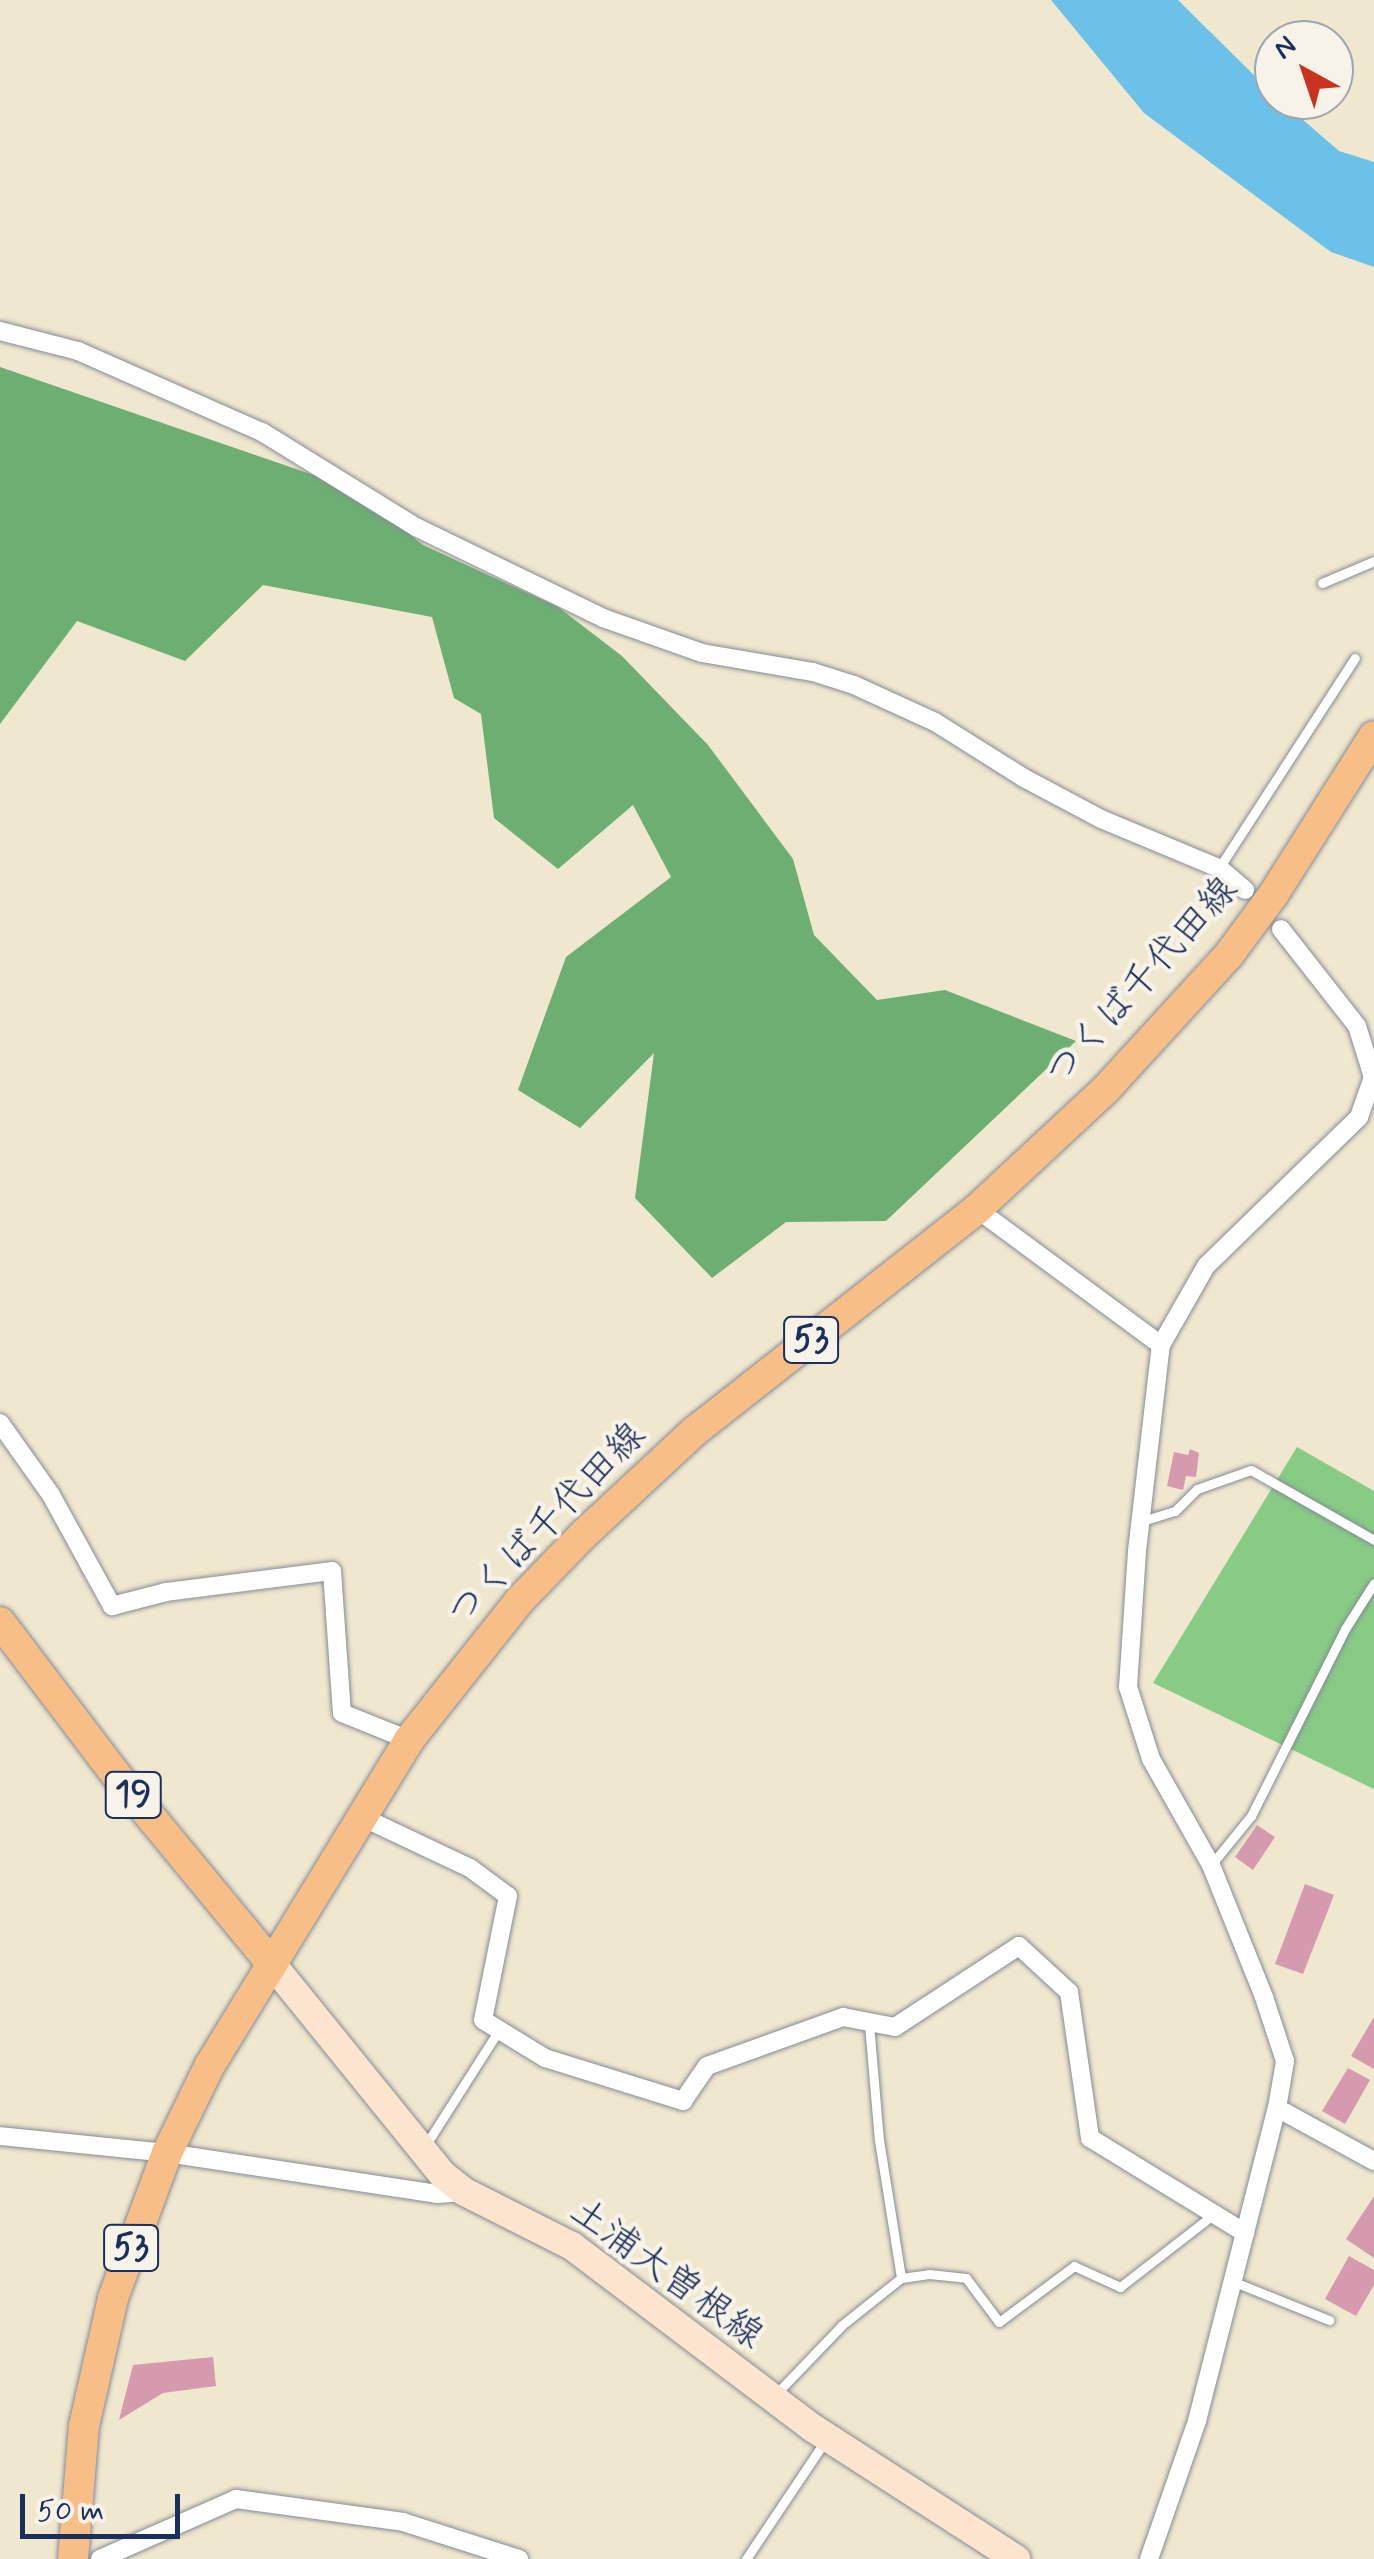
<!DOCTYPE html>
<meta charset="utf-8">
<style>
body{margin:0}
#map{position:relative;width:1374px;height:2559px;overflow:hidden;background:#efe7ce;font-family:Mynerve,"Klee One",sans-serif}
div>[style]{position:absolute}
.green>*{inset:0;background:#87cb85}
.forest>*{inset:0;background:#6daf72}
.water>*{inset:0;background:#6cc1e8}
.building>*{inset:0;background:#d69aaf}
.roads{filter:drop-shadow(0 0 2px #858b96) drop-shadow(0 0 2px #858b96)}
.service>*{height:9px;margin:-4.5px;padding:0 4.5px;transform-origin:4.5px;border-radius:4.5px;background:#fff}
.minor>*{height:18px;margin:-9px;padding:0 9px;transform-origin:9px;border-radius:9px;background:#fff}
.secondary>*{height:28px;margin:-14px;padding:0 14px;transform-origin:14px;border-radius:14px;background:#fce5cf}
.primary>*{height:30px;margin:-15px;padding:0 15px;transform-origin:15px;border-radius:15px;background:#f7be87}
span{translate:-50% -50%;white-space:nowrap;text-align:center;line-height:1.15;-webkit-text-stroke:9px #f7f3e8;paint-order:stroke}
.shield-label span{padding:2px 8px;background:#f7f3e8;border:2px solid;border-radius:8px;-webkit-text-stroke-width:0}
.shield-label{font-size:35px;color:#1b2f5e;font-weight:700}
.street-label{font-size:38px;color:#1b2f5e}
.north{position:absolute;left:1254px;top:20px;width:100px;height:100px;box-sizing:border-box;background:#f7f3e8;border:2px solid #9fa5b1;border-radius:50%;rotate:320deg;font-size:28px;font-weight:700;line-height:40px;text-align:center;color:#1b2f5e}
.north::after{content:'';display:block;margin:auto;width:35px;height:45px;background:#c8321e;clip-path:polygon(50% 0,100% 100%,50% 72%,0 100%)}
.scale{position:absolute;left:20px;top:2494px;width:160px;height:45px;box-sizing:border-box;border:5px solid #1b2f5e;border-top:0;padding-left:12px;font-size:30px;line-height:35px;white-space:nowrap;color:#1b2f5e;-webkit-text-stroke:8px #f7f3e8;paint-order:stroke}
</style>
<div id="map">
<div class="green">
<div style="clip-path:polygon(1297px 1447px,1374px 1491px,1374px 1789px,1153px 1683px)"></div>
</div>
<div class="forest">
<div style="clip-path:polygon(0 367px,354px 489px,423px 545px,558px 607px,622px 656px,708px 745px,793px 859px,814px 935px,877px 1000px,945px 990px,1076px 1041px,886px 1221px,786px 1222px,712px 1278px,635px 1198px,654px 1053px,580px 1128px,518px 1090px,566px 957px,671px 877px,633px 805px,558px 869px,494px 818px,481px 714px,454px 698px,432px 617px,263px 585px,185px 661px,77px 621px,0 724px)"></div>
</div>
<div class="water">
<div style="clip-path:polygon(1051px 0,1178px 0,1274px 95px,1274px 100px,1280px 100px,1339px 151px,1374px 162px,1374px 267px,1331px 252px,1144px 113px)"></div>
</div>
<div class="building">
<div style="clip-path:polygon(1190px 1449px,1199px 1453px,1196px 1477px,1186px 1476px,1183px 1490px,1167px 1486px,1174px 1452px,1188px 1455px)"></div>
<div style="clip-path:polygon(1257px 1825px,1275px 1837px,1253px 1870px,1235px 1857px)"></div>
<div style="clip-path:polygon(1305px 1884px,1334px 1895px,1303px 1974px,1275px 1964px)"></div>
<div style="clip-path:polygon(1374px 2017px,1374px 2069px,1351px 2056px)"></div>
<div style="clip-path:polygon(1348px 2068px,1370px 2080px,1345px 2124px,1322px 2111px)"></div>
<div style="clip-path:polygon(1374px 2196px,1374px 2258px,1346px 2239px)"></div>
<div style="clip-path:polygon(1349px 2256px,1374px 2270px,1374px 2285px,1356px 2316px,1325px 2299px)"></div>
<div style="clip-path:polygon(213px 2357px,216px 2386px,163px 2393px,119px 2420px,133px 2365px)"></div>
</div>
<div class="roads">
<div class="service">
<div style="left:1322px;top:583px;width:56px;rotate:-22.9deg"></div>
<div style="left:1219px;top:868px;width:250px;rotate:-57.1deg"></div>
<div style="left:1142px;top:1521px;width:34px;rotate:-17deg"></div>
<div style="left:1175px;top:1511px;width:31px;rotate:-45deg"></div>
<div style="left:1197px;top:1489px;width:57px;rotate:-19.4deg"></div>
<div style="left:1251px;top:1470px;width:142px;rotate:29.6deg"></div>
<div style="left:1211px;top:1865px;width:63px;rotate:-50.8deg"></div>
<div style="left:1251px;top:1816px;width:209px;rotate:-63.3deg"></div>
<div style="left:1345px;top:1629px;width:54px;rotate:-57.8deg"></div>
<div style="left:869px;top:2024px;width:116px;rotate:85.1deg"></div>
<div style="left:879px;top:2140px;width:140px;rotate:80.9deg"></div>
<div style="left:425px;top:2146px;width:138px;rotate:-57.5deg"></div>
<div style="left:1232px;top:2281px;width:105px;rotate:21.9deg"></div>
<div style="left:774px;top:2396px;width:98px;rotate:-46.2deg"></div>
<div style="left:842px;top:2325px;width:75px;rotate:-38.5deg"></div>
<div style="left:901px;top:2278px;width:28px;rotate:-8deg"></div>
<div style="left:929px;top:2274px;width:37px;rotate:6deg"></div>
<div style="left:966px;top:2278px;width:55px;rotate:53.1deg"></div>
<div style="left:999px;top:2322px;width:94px;rotate:-36.7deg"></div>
<div style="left:1074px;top:2266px;width:51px;rotate:24.5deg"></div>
<div style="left:1120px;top:2287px;width:119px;rotate:-37.8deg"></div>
<div style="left:746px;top:2559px;width:142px;rotate:-56.2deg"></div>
</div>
<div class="minor">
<div style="left:0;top:331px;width:81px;rotate:14.4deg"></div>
<div style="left:78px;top:351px;width:201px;rotate:23.8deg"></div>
<div style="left:262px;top:432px;width:181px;rotate:31.7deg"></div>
<div style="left:416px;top:527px;width:208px;rotate:25.9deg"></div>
<div style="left:603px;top:618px;width:105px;rotate:19.5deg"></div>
<div style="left:702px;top:653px;width:113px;rotate:9.7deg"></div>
<div style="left:813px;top:672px;width:43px;rotate:17.6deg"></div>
<div style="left:854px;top:685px;width:89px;rotate:24.6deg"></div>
<div style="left:935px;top:722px;width:105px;rotate:32.2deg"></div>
<div style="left:1024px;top:778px;width:87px;rotate:28deg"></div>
<div style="left:1101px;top:819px;width:128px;rotate:22.6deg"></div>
<div style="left:1219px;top:868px;width:34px;rotate:40deg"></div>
<div style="left:977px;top:1209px;width:229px;rotate:36.5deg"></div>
<div style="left:0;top:1423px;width:88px;rotate:54.7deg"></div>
<div style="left:51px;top:1495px;width:127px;rotate:61.2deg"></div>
<div style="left:112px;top:1606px;width:56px;rotate:-14.5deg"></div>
<div style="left:166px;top:1592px;width:167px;rotate:-7.2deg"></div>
<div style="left:332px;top:1571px;width:142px;rotate:86deg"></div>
<div style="left:342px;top:1713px;width:72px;rotate:21.9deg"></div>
<div style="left:362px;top:1817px;width:119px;rotate:25.3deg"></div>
<div style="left:470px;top:1868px;width:47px;rotate:36.4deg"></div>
<div style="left:508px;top:1896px;width:126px;rotate:101.4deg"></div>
<div style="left:483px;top:2020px;width:73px;rotate:31.5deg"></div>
<div style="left:545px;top:2058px;width:145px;rotate:17.3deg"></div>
<div style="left:683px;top:2101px;width:42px;rotate:-55.6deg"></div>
<div style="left:707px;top:2066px;width:145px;rotate:-19.8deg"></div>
<div style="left:843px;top:2017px;width:53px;rotate:10.9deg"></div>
<div style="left:895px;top:2027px;width:148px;rotate:-33.2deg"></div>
<div style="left:1019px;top:1946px;width:68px;rotate:42.6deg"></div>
<div style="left:1069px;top:1992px;width:148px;rotate:81.8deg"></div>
<div style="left:1090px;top:2138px;width:182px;rotate:31.5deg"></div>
<div style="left:1277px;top:2108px;width:111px;rotate:28.7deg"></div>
<div style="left:0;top:2136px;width:168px;rotate:5.8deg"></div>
<div style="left:167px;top:2153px;width:273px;rotate:8.6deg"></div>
<div style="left:437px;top:2194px;width:27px;rotate:-4deg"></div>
<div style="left:100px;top:2559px;width:149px;rotate:-23.8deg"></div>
<div style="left:236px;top:2499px;width:169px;rotate:7.8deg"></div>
<div style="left:403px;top:2522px;width:122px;rotate:17.7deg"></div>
<div style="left:1149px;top:2559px;width:146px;rotate:-70.8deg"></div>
<div style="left:1197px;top:2421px;width:323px;rotate:-75.7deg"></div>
<div style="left:1277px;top:2108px;width:48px;rotate:-80.3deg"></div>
<div style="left:1285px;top:2061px;width:67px;rotate:-108.2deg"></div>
<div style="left:1264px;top:1997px;width:142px;rotate:-111.9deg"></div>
<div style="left:1211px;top:1865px;width:122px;rotate:-119.5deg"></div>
<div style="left:1151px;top:1759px;width:76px;rotate:-107.7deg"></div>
<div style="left:1128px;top:1687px;width:136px;rotate:-86.2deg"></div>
<div style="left:1137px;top:1551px;width:207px;rotate:-83.4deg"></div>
<div style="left:1161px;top:1345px;width:91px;rotate:-60.3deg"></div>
<div style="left:1206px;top:1266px;width:214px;rotate:-44.2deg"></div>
<div style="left:1359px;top:1117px;width:42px;rotate:-70.7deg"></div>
<div style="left:1373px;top:1077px;width:53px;rotate:-107.4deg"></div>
<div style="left:1357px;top:1026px;width:123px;rotate:-128.1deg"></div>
</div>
<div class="secondary">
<div style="left:272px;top:1964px;width:272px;rotate:51deg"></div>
<div style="left:443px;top:2175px;width:28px;rotate:38deg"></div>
<div style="left:465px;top:2192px;width:120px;rotate:26.8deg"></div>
<div style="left:572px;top:2246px;width:302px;rotate:37.1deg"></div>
<div style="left:813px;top:2428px;width:242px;rotate:32.8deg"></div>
</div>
<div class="primary">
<div style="left:0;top:1622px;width:193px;rotate:52.8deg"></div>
<div style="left:117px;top:1776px;width:244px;rotate:50.5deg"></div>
<div style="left:73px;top:2559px;width:133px;rotate:-85.3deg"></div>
<div style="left:84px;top:2426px;width:131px;rotate:-77.2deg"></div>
<div style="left:113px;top:2298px;width:155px;rotate:-69.6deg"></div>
<div style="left:167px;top:2153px;width:98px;rotate:-64deg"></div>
<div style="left:210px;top:2065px;width:381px;rotate:-58.5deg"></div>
<div style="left:409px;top:1740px;width:179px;rotate:-51.6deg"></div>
<div style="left:520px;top:1600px;width:92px;rotate:-45.9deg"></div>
<div style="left:584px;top:1534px;width:151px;rotate:-42.9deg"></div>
<div style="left:695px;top:1431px;width:359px;rotate:-38.2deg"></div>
<div style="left:977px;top:1209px;width:176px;rotate:-42.9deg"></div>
<div style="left:1106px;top:1089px;width:180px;rotate:-47.5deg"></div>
<div style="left:1228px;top:956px;width:76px;rotate:-53.6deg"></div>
<div style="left:1273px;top:895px;width:188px;rotate:-57.6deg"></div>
</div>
</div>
<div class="shield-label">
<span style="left:811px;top:1340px">53</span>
<span style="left:133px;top:1795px">19</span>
<span style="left:131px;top:2248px">53</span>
</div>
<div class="street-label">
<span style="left:1142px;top:982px;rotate:-48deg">つくば千代田線</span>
<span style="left:547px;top:1525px;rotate:-46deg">つくば千代田線</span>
<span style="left:666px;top:2274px;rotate:36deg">土浦大曽根線</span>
</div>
<div class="north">N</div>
<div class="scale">50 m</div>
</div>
